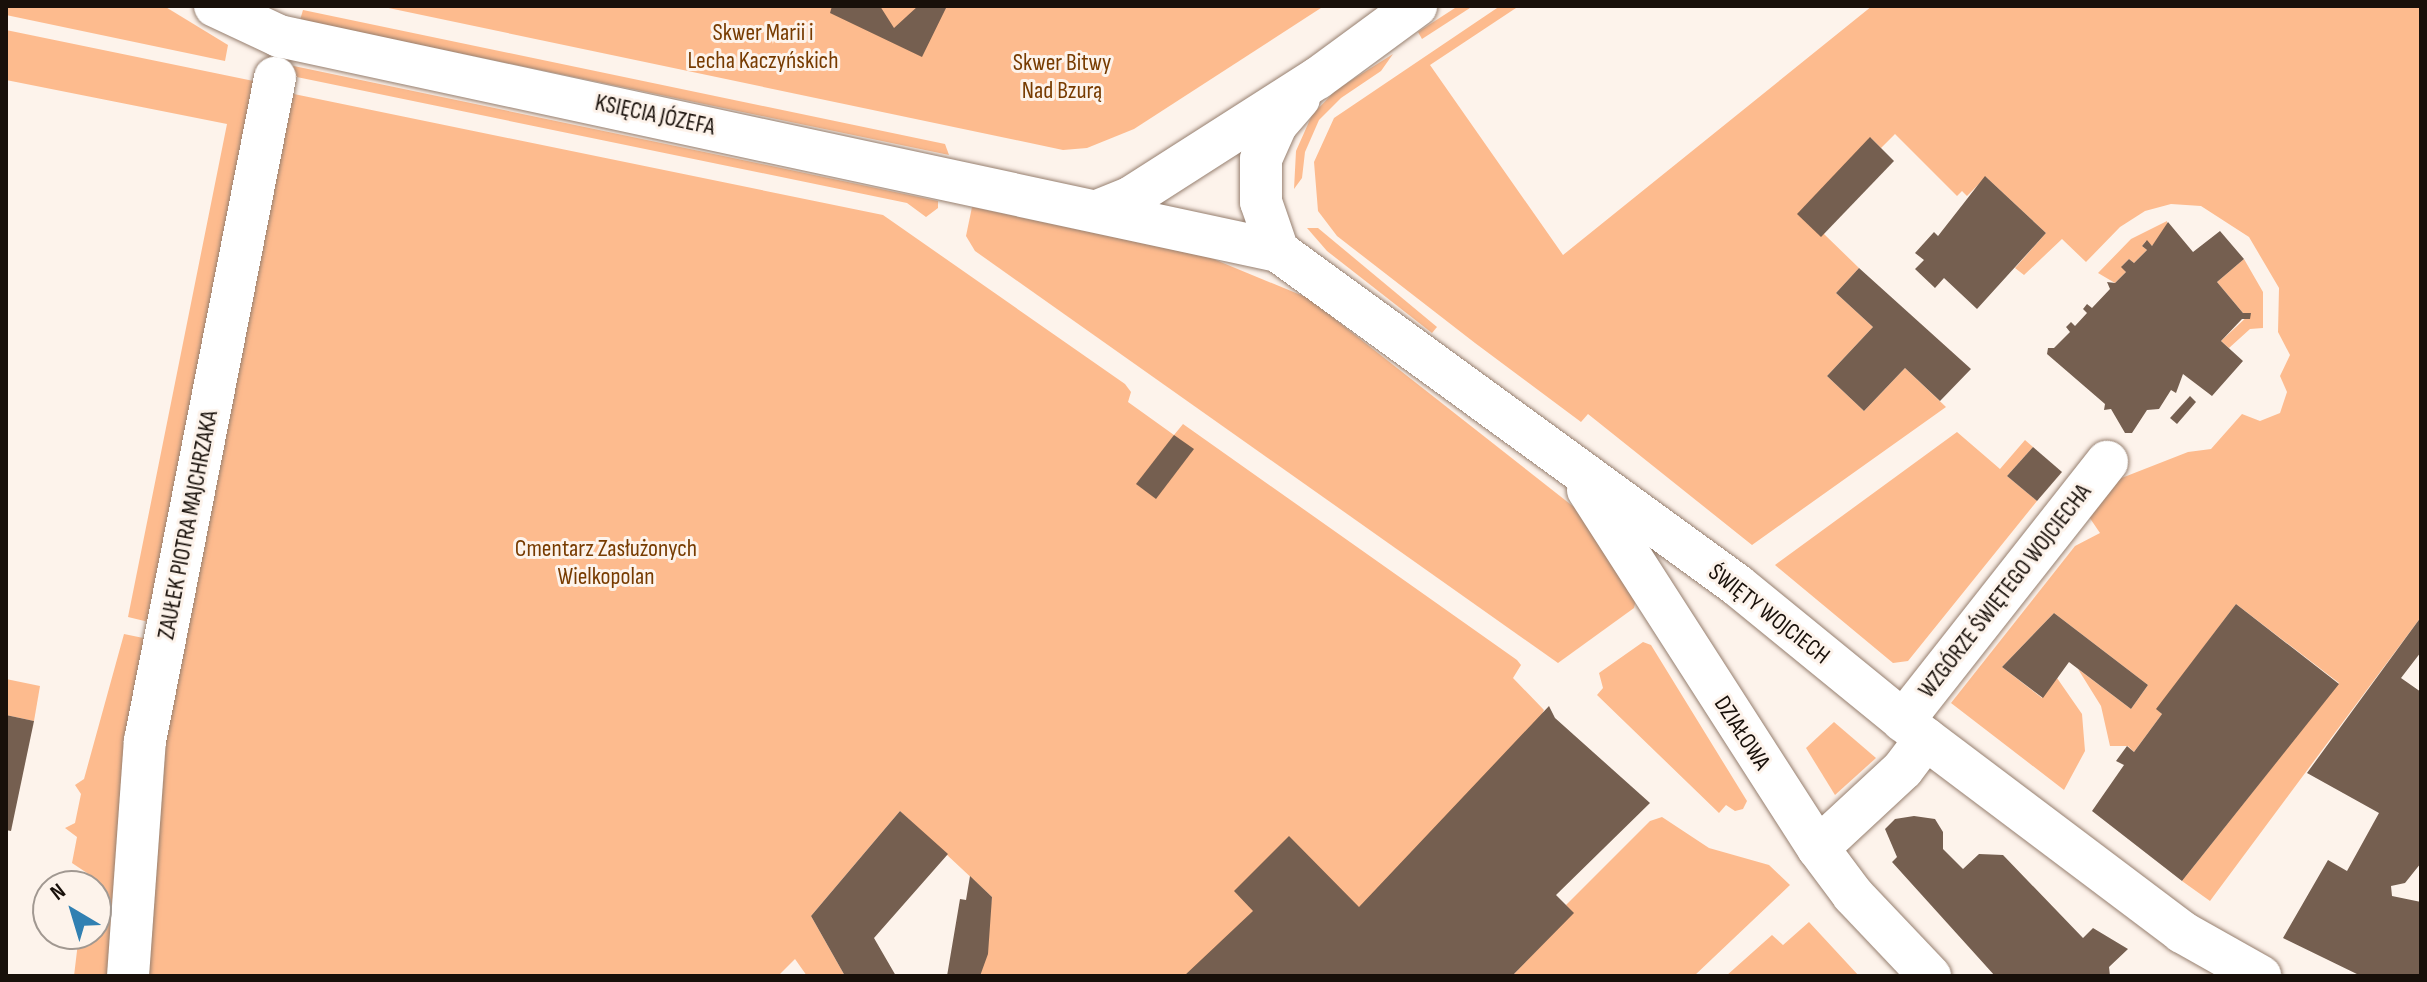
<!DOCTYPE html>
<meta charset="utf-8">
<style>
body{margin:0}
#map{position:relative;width:2427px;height:982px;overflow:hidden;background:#fdf3eb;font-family:"Sofia Sans Condensed",sans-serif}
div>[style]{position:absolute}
.green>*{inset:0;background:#fdbb8e}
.building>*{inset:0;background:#755f50}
.roads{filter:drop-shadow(0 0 2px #967f6f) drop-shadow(0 0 2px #967f6f)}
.minor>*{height:42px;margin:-21px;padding:0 21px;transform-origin:21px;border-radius:21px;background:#fff}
span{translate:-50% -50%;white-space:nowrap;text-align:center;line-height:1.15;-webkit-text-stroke:6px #fdf3eb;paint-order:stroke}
.park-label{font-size:24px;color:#773b00}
.street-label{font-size:24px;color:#18100a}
.frame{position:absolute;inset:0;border:8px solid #18100a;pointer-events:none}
.north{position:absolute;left:32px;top:870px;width:80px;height:80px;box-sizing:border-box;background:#fdf3eb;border:2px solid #a19891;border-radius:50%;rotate:322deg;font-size:22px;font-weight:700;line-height:32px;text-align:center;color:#18100a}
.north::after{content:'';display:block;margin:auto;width:28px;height:36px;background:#3180b2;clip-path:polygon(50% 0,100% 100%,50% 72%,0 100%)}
</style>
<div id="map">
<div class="green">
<div style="clip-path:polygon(6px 6px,164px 6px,228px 45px,225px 61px,6px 15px)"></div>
<div style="clip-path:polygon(379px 6px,1324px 6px,1134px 129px,1087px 148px,1063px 150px)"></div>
<div style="clip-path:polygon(1458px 6px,1473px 6px,1422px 39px,1418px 32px)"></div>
<div style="clip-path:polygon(1500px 6px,1519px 6px,1430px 65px,1563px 255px,1872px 6px,2421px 6px,2421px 617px,2210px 901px,2182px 881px,2339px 683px,2236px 604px,2157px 709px,2162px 714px,2134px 752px,2128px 746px,2110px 746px,2101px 706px,2078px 669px,2131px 709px,2148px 685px,2054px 613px,2002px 667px,2042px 698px,2057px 678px,2082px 714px,2085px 751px,2064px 790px,1951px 703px,2075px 546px,2100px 533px,2081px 505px,2096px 488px,2188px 452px,2211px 449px,2242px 414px,2260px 421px,2280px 413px,2287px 392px,2280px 376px,2290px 355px,2278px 332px,2279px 288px,2249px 237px,2201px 206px,2171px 204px,2145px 211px,2120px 227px,2086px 262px,2062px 239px,2024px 275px,2015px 268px,2046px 233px,1986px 177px,1967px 196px,1962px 191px,1957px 196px,1895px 134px,1881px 148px,1871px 138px,1824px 234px,1859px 268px,1836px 293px,1873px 327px,1827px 376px,1864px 411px,1905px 368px,1946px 407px,1752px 545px,1588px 414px,1581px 422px,1475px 343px,1337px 236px,1318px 211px,1314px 162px,1334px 118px)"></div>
<div style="clip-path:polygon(303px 10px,945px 144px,949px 155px,300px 20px)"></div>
<div style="clip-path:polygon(6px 30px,258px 82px,157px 624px,128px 617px,227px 124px,6px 80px)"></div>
<div style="clip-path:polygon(1393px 54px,1381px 71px,1341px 98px,1319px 120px,1305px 152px,1302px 178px,1294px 189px,1296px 151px,1312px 115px,1336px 90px)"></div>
<div style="clip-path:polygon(289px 65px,938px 201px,938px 208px,926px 217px,907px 203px,287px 75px)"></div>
<div style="clip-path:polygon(289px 93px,883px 215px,1125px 384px,1131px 392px,1128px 402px,1174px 435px,1183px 424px,1517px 660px,1521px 665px,1513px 678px,1544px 710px,1410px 976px,980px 976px,992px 897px,900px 811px,811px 916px,845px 976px,807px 976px,795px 959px,778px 976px,136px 976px,156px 743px)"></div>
<div style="clip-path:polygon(972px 207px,1211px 258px,1308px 298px,1579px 511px,1636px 599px,1634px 608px,1558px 663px,975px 251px,966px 236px)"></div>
<div style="clip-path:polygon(2167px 221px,2168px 228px,2152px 246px,2146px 241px,2142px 246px,2147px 250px,2134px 263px,2129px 259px,2122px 266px,2126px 272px,2115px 283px,2098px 273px,2131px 239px)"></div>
<div style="clip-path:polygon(1307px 228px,1318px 228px,1437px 327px,1432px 333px,1327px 251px)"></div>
<div style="clip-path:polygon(2244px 259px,2263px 292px,2263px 328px,2250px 329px,2229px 348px,2221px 341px,2251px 313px,2243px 313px,2217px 282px)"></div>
<div style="clip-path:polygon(1957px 432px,2000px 469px,2025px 440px,2033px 447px,2007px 476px,2037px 501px,1908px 661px,1893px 663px,1775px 565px)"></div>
<div style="clip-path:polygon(124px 634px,153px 640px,113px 976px,74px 976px,79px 934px,96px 934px,96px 886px,85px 886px,87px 873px,72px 863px,77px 837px,65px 828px,75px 823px,81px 794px,75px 785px,84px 779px)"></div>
<div style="clip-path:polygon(1643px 642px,1651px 645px,1747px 801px,1743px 809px,1735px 811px,1726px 805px,1719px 813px,1597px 695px,1603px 688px,1599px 673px)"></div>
<div style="clip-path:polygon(6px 679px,40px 686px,34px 721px,6px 715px)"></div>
<div style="clip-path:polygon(1834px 722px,1876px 758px,1835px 795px,1806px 748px)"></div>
<div style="clip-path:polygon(1662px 817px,1709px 848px,1769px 865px,1790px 885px,1694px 976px,1512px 976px,1573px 913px,1566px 905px,1650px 821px)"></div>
<div style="clip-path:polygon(1809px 922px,1859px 976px,1726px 976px,1772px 935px,1783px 945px)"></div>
</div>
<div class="building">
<div style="clip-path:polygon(832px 6px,880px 6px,894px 28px,918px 6px,947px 6px,922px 57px,830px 13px)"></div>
<div style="clip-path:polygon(1870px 137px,1894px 161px,1821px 237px,1797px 214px)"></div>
<div style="clip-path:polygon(1985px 176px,2046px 233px,1977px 309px,1944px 278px,1935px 288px,1915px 269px,1924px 260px,1915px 253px,1934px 232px,1938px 236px)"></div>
<div style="clip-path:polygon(2168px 222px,2193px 252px,2220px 231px,2244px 259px,2217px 282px,2243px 313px,2251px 313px,2250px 319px,2242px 319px,2221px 341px,2243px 361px,2212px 396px,2183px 374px,2176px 393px,2171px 390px,2159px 409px,2147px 410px,2132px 433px,2125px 433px,2111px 409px,2104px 410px,2105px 404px,2047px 354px,2048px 348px,2054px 348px,2070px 332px,2066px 327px,2071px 322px,2075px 326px,2087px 313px,2083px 309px,2087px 304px,2092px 308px,2110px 289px,2107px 282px,2115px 283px,2126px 272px,2121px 267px,2129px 259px,2134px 263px,2147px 250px,2142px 246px,2147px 240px,2152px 246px)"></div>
<div style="clip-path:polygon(1859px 268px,1971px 369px,1940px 401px,1905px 368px,1864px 411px,1827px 376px,1873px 327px,1836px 293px)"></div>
<div style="clip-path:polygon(2190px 396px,2196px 402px,2177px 424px,2170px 418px)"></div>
<div style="clip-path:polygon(1174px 435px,1194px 449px,1156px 499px,1136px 484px)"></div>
<div style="clip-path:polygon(2033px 447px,2062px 472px,2037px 501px,2007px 476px)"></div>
<div style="clip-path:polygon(2236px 604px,2339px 684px,2182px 881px,2092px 811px,2124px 765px,2116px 761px,2127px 746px,2134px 752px,2162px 714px,2156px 709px)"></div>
<div style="clip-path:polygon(2054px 613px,2148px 685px,2131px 709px,2069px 662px,2043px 698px,2002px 667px)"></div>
<div style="clip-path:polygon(2421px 617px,2421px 652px,2401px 678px,2421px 692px,2421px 863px,2405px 883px,2391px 886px,2392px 896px,2421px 902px,2421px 976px,2361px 976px,2283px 938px,2328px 860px,2347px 871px,2379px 813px,2307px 773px)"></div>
<div style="clip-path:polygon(1549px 706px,1555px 718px,1650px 803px,1556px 895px,1574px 913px,1512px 976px,1184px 976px,1253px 911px,1234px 891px,1289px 836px,1359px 907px)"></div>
<div style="clip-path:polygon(6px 715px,34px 721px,11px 831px,6px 830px)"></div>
<div style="clip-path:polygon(900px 811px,948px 854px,874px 938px,896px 976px,845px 976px,811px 916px)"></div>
<div style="clip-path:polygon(1914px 816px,1935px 819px,1943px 832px,1943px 849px,1963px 869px,1979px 854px,2003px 855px,2083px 938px,2093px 928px,2128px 949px,2109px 967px,2110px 976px,1995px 976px,1892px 862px,1897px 857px,1885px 829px,1895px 819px)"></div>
<div style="clip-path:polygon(970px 876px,992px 897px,988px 954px,980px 976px,947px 976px,960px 899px,966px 900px)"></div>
</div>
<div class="roads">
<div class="minor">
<div style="left:215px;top:6px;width:71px;rotate:25.1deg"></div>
<div style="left:279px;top:36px;width:1022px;rotate:12.15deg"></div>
<div style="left:1278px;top:251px;width:568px;rotate:36.04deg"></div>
<div style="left:1737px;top:585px;width:244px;rotate:39.2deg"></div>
<div style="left:1926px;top:739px;width:321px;rotate:37deg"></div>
<div style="left:2182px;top:932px;width:90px;rotate:29.4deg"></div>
<div style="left:1100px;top:210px;width:32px;rotate:-22deg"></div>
<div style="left:1130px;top:198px;width:223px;rotate:-32.6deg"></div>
<div style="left:1318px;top:78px;width:122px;rotate:-36.3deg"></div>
<div style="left:1278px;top:251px;width:52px;rotate:-109.1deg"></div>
<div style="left:1261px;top:202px;width:43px;rotate:-90deg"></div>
<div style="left:1261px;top:159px;width:37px;rotate:-66deg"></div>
<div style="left:1276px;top:125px;width:35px;rotate:-49deg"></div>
<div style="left:1588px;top:490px;width:426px;rotate:57.3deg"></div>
<div style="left:1818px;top:848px;width:59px;rotate:53.3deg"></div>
<div style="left:1853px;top:895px;width:112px;rotate:46.5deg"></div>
<div style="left:1903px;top:721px;width:330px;rotate:-51.8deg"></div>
<div style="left:1818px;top:848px;width:116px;rotate:-42.9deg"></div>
<div style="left:1903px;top:769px;width:38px;rotate:-53deg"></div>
<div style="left:128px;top:976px;width:236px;rotate:-85.9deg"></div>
<div style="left:145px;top:741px;width:676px;rotate:-78.91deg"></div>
</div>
</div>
<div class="park-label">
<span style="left:763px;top:47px">Skwer Marii i<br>Lecha Kaczyńskich</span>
<span style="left:1062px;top:77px">Skwer Bitwy<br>Nad Bzurą</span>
<span style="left:606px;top:563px">Cmentarz Zasłużonych<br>Wielkopolan</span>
</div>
<div class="street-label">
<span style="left:655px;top:115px;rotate:12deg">KSIĘCIA JÓZEFA</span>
<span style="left:188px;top:525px;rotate:-79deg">ZAUŁEK PIOTRA MAJCHRZAKA</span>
<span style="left:2005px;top:591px;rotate:-52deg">WZGÓRZE ŚWIĘTEGO WOJCIECHA</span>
<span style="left:1769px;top:614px;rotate:38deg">ŚWIĘTY WOJCIECH</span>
<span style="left:1742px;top:733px;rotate:57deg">DZIAŁOWA</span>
</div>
<div class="frame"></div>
<div class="north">N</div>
</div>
